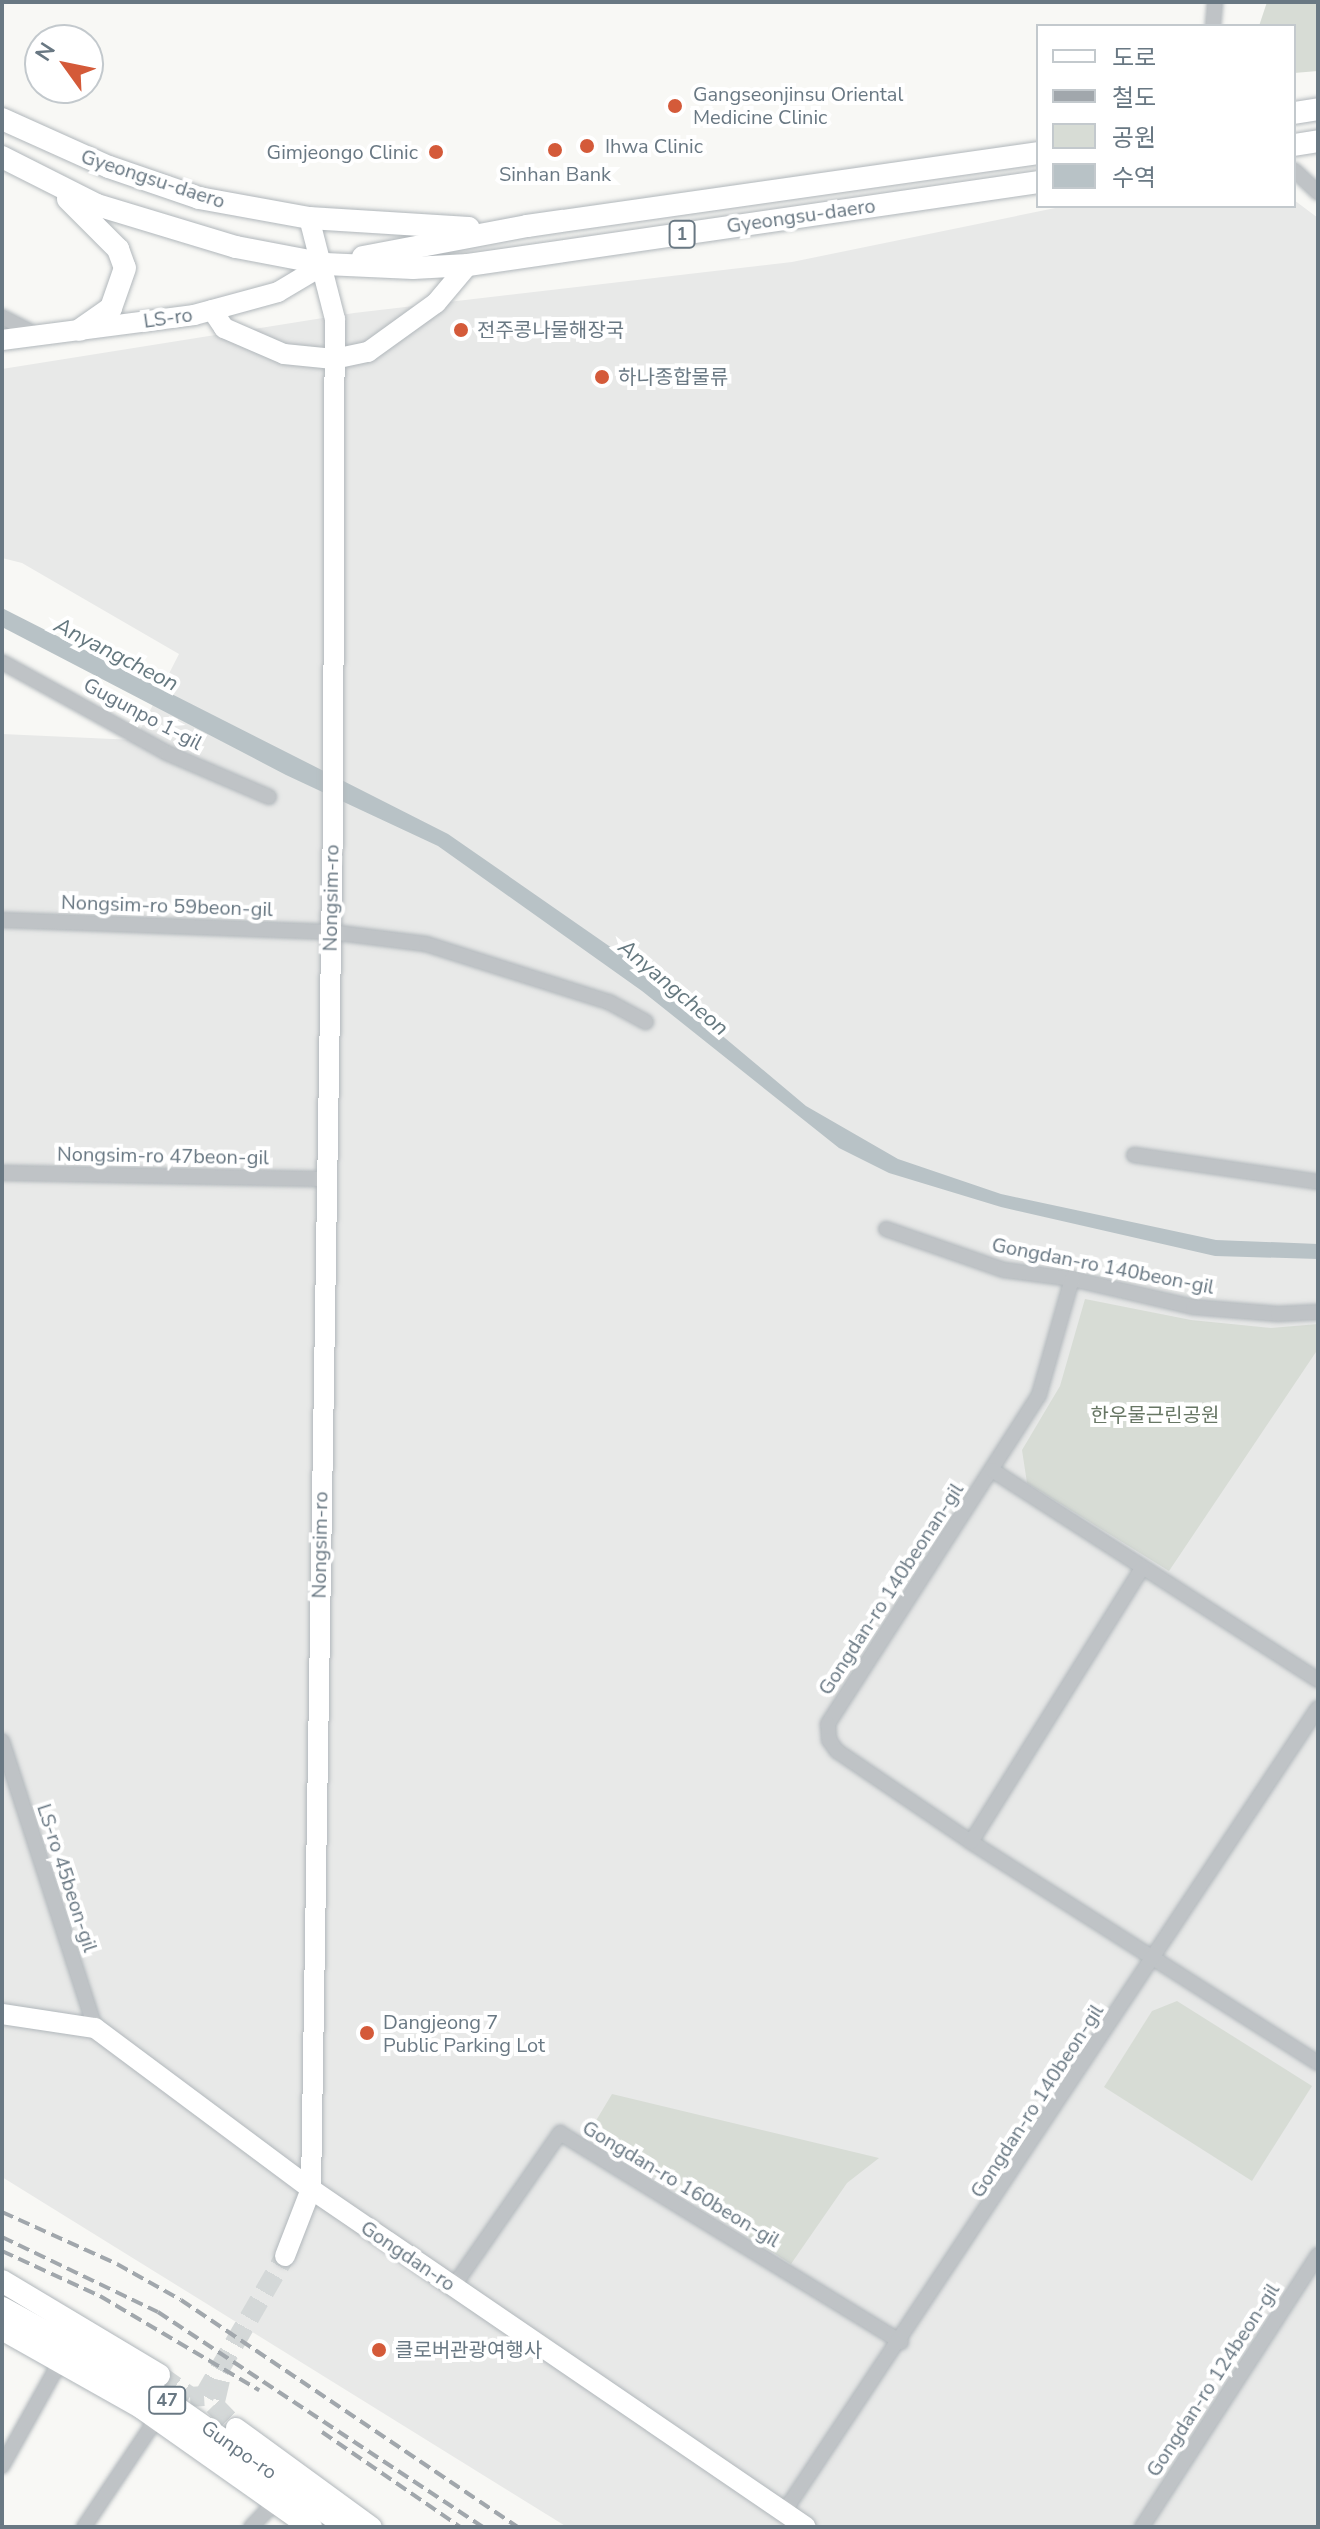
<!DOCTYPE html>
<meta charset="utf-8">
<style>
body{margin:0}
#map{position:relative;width:1320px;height:2529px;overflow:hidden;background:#f8f8f5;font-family:"Nunito Sans","Noto Sans KR",sans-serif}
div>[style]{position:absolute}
.built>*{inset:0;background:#e8e9e8}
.green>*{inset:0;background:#d7dcd5}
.water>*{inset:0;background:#b8c2c6}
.secondary-tunnel>*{height:20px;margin-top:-10px;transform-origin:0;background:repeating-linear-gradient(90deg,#d4d8d8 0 20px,transparent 0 30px)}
.roads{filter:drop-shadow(0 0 2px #b1b7bb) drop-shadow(0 0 2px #b1b7bb)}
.street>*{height:14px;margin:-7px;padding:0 7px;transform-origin:7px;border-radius:7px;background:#bfc3c6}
.secondary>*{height:20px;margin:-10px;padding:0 10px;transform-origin:10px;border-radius:10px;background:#fff}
.primary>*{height:22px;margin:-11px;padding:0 11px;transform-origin:11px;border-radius:11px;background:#fff}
.rail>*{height:4px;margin-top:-2px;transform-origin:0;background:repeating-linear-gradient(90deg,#a1a7ac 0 12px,transparent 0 18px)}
.dots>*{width:22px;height:22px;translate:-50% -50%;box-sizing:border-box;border:4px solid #fff;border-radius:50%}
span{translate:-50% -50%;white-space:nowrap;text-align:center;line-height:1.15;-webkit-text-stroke:8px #fff;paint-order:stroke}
.shield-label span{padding:2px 6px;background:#fff;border:2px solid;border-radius:6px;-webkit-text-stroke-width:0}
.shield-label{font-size:18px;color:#697883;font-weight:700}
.poi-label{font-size:20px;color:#697883}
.left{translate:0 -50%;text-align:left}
.right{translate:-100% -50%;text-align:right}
.street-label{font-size:20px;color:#697883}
.park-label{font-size:20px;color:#677664}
.water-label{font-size:22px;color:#65787f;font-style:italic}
.frame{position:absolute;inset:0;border:4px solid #697883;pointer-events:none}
.legend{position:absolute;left:1036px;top:24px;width:260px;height:184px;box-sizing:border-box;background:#fff;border:2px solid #c3c9cd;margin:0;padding:10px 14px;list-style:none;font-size:24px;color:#697883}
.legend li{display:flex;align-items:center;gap:16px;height:40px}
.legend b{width:40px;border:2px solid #c3c9cd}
.north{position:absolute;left:24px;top:24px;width:80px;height:80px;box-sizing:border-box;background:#fff;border:2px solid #c3c9cd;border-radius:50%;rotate:303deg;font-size:22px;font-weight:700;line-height:32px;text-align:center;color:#697883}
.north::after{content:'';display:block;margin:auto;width:28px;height:36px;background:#d45a39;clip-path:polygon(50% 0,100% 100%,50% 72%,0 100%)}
</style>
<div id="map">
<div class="built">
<div style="clip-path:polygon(1294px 200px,1318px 218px,1318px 2527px,567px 2527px,2px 2177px,2px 734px,135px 740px,179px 654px,22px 563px,2px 558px,2px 369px,354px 313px,792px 262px,1065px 206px,1294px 206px)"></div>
</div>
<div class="green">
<div style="clip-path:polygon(1267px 2px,1318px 2px,1318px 71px,1294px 73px,1294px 26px,1259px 26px)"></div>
<div style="clip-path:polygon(1085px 1299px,1191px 1320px,1271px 1328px,1318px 1324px,1318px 1349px,1169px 1571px,1027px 1483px,1022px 1450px,1060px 1386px)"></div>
<div style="clip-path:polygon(1177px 2001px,1312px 2086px,1252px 2181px,1104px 2087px,1152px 2011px)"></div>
<div style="clip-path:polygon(612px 2094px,879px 2158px,847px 2183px,791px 2264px,588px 2134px)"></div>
</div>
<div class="water">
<div style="clip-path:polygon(2px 608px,448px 834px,645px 971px,806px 1106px,898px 1159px,1001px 1194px,1216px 1240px,1318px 1244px,1318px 1259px,1215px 1256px,1001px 1207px,889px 1173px,839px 1148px,642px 991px,438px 846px,286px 775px,2px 627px)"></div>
</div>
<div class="secondary-tunnel">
<div style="left:159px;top:2375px;width:38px;rotate:35deg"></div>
<div style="left:190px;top:2397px;width:14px;rotate:-4deg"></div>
<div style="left:204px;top:2396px;width:162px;rotate:-59.9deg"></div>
<div style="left:220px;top:2380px;width:26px;rotate:103deg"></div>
<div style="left:214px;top:2405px;width:32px;rotate:46deg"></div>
</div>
<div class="roads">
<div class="street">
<div style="left:1213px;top:26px;width:24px;rotate:-85deg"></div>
<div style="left:1294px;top:170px;width:33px;rotate:43deg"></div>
<div style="left:2px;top:317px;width:39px;rotate:27deg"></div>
<div style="left:2px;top:662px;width:188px;rotate:28.9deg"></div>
<div style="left:167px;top:753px;width:111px;rotate:23.3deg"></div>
<div style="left:2px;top:920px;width:329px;rotate:2.1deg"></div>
<div style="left:331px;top:932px;width:96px;rotate:7.2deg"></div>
<div style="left:426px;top:944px;width:192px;rotate:17.6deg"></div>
<div style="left:609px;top:1002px;width:42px;rotate:28.4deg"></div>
<div style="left:1134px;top:1155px;width:186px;rotate:8.3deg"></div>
<div style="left:2px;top:1173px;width:322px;rotate:1.1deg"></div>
<div style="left:886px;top:1229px;width:125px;rotate:19.2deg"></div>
<div style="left:1004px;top:1270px;width:69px;rotate:7.5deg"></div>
<div style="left:1072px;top:1279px;width:124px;rotate:13deg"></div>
<div style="left:1193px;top:1307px;width:85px;rotate:4.7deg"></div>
<div style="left:1278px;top:1314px;width:40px;rotate:-2.9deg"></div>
<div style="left:1072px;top:1279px;width:121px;rotate:105.9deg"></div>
<div style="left:1039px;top:1395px;width:391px;rotate:122.7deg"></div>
<div style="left:828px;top:1724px;width:16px;rotate:86deg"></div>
<div style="left:829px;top:1740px;width:14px;rotate:54deg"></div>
<div style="left:837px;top:1751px;width:162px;rotate:34.2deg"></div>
<div style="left:971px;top:1842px;width:411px;rotate:32.5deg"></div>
<div style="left:992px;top:1470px;width:388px;rotate:32.8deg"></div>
<div style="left:2px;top:1741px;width:302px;rotate:72deg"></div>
<div style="left:971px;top:1842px;width:323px;rotate:-58deg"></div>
<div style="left:453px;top:2287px;width:188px;rotate:-55.2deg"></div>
<div style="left:560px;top:2133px;width:400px;rotate:31.5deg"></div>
<div style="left:2px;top:2466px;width:121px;rotate:-60.9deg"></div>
<div style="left:784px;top:2512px;width:965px;rotate:-56.41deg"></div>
<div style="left:84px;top:2527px;width:131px;rotate:-56.2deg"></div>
<div style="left:251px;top:2527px;width:36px;rotate:-46deg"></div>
<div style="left:1142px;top:2527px;width:324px;rotate:-57.1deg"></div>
</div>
<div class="secondary">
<div style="left:212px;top:310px;width:22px;rotate:56deg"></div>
<div style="left:224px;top:328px;width:65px;rotate:23.4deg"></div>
<div style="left:284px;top:354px;width:50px;rotate:5.7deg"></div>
<div style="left:334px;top:359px;width:35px;rotate:-12deg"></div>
<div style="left:368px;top:352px;width:84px;rotate:-35.8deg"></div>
<div style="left:436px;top:303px;width:50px;rotate:-49.9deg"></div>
<div style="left:2px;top:340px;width:194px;rotate:-7.4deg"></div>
<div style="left:194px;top:315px;width:87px;rotate:-15.3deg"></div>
<div style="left:278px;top:292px;width:55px;rotate:-30.8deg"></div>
<div style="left:2px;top:2014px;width:94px;rotate:8.6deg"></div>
<div style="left:95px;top:2028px;width:269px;rotate:36.7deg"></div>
<div style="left:311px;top:2189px;width:599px;rotate:34.33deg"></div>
<div style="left:285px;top:2256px;width:72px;rotate:-68.8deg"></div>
<div style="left:311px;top:2189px;width:1374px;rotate:-89.08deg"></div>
<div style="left:333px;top:815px;width:496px;rotate:-89.8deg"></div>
<div style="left:335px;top:319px;width:104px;rotate:-104.4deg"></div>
<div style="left:236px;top:2428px;width:168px;rotate:36.1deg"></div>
</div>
<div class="primary">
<div style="left:1294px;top:113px;width:24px;rotate:-9deg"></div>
<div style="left:2px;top:119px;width:117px;rotate:24.2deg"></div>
<div style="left:109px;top:167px;width:95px;rotate:19deg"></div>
<div style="left:199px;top:198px;width:112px;rotate:10.3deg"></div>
<div style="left:309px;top:218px;width:160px;rotate:3.6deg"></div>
<div style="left:1294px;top:145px;width:24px;rotate:-9deg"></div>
<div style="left:2px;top:157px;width:106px;rotate:26.8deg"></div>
<div style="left:97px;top:205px;width:145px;rotate:16.8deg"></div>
<div style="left:236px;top:247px;width:91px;rotate:10.8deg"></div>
<div style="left:325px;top:264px;width:88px;rotate:2.6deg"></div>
<div style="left:413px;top:268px;width:55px;rotate:-3.1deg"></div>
<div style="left:468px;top:265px;width:576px;rotate:-8.28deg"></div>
<div style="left:68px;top:199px;width:71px;rotate:45deg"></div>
<div style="left:118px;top:249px;width:20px;rotate:70deg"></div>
<div style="left:125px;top:268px;width:42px;rotate:109.3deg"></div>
<div style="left:111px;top:308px;width:38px;rotate:145deg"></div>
<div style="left:363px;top:257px;width:167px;rotate:-10.7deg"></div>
<div style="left:527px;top:226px;width:516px;rotate:-8.13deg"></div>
<div style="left:2px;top:2281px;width:183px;rotate:30.9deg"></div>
<div style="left:2px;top:2308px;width:172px;rotate:28.8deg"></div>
<div style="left:153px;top:2391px;width:237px;rotate:35deg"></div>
<div style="left:2px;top:2329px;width:161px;rotate:29.4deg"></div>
<div style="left:142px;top:2408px;width:207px;rotate:35.2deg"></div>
</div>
</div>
<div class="rail">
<div style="left:2px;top:2212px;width:126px;rotate:24.3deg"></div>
<div style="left:117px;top:2264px;width:73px;rotate:29.4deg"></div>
<div style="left:181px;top:2300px;width:406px;rotate:34deg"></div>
<div style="left:2px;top:2237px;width:173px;rotate:25.7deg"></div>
<div style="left:158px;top:2312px;width:390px;rotate:33.5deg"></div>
<div style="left:2px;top:2251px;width:108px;rotate:24.7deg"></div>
<div style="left:100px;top:2296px;width:185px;rotate:30.6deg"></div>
<div style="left:322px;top:2432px;width:168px;rotate:34.5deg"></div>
</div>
<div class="dots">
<div style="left:675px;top:106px;background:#d45a39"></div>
<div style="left:587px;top:146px;background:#d45a39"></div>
<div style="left:555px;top:150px;background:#d45a39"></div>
<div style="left:436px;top:152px;background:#d45a39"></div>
<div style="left:461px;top:330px;background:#d45a39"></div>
<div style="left:602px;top:377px;background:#d45a39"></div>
<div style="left:367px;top:2033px;background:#d45a39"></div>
<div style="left:379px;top:2350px;background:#d45a39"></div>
</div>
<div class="shield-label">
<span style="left:682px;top:234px">1</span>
<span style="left:167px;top:2400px">47</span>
</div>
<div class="poi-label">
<span class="left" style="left:693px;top:106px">Gangseonjinsu Oriental<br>Medicine Clinic</span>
<span class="left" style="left:605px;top:146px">Ihwa Clinic</span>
<span class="right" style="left:418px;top:152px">Gimjeongo Clinic</span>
<span style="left:555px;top:174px">Sinhan Bank</span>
<span class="left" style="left:477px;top:330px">전주콩나물해장국</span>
<span class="left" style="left:618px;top:377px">하나종합물류</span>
<span class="left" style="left:383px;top:2034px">Dangjeong 7<br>Public Parking Lot</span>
<span class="left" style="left:395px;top:2350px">클로버관광여행사</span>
</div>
<div class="street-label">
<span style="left:153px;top:179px;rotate:18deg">Gyeongsu-daero</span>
<span style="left:801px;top:216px;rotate:-8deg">Gyeongsu-daero</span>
<span style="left:168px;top:318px;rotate:-8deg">LS-ro</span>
<span style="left:143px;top:714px;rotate:28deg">Gugunpo 1-gil</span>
<span style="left:331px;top:898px;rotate:-89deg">Nongsim-ro</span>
<span style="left:167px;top:906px;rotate:2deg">Nongsim-ro 59beon-gil</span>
<span style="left:163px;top:1156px;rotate:1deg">Nongsim-ro 47beon-gil</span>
<span style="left:1103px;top:1266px;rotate:11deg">Gongdan-ro 140beon-gil</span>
<span style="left:320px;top:1545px;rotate:-89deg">Nongsim-ro</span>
<span style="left:891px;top:1589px;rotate:-57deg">Gongdan-ro 140beonan-gil</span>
<span style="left:67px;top:1878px;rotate:72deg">LS-ro 45beon-gil</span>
<span style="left:1037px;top:2101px;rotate:-57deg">Gongdan-ro 140beon-gil</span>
<span style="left:681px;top:2184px;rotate:31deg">Gongdan-ro 160beon-gil</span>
<span style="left:408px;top:2256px;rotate:34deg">Gongdan-ro</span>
<span style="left:1213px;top:2380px;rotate:-57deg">Gongdan-ro 124beon-gil</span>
<span style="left:239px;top:2450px;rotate:35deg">Gunpo-ro</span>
</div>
<div class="park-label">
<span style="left:1155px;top:1415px">한우물근린공원</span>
</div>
<div class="water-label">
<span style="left:116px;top:655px;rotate:27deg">Anyangcheon</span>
<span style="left:673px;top:988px;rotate:40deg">Anyangcheon</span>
</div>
<div class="frame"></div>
<ul class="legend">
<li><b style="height:10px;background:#fff"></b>도로</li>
<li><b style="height:10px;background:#a1a7ac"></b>철도</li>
<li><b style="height:22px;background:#d7dcd5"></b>공원</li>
<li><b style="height:22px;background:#b8c2c6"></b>수역</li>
</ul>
<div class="north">N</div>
</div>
